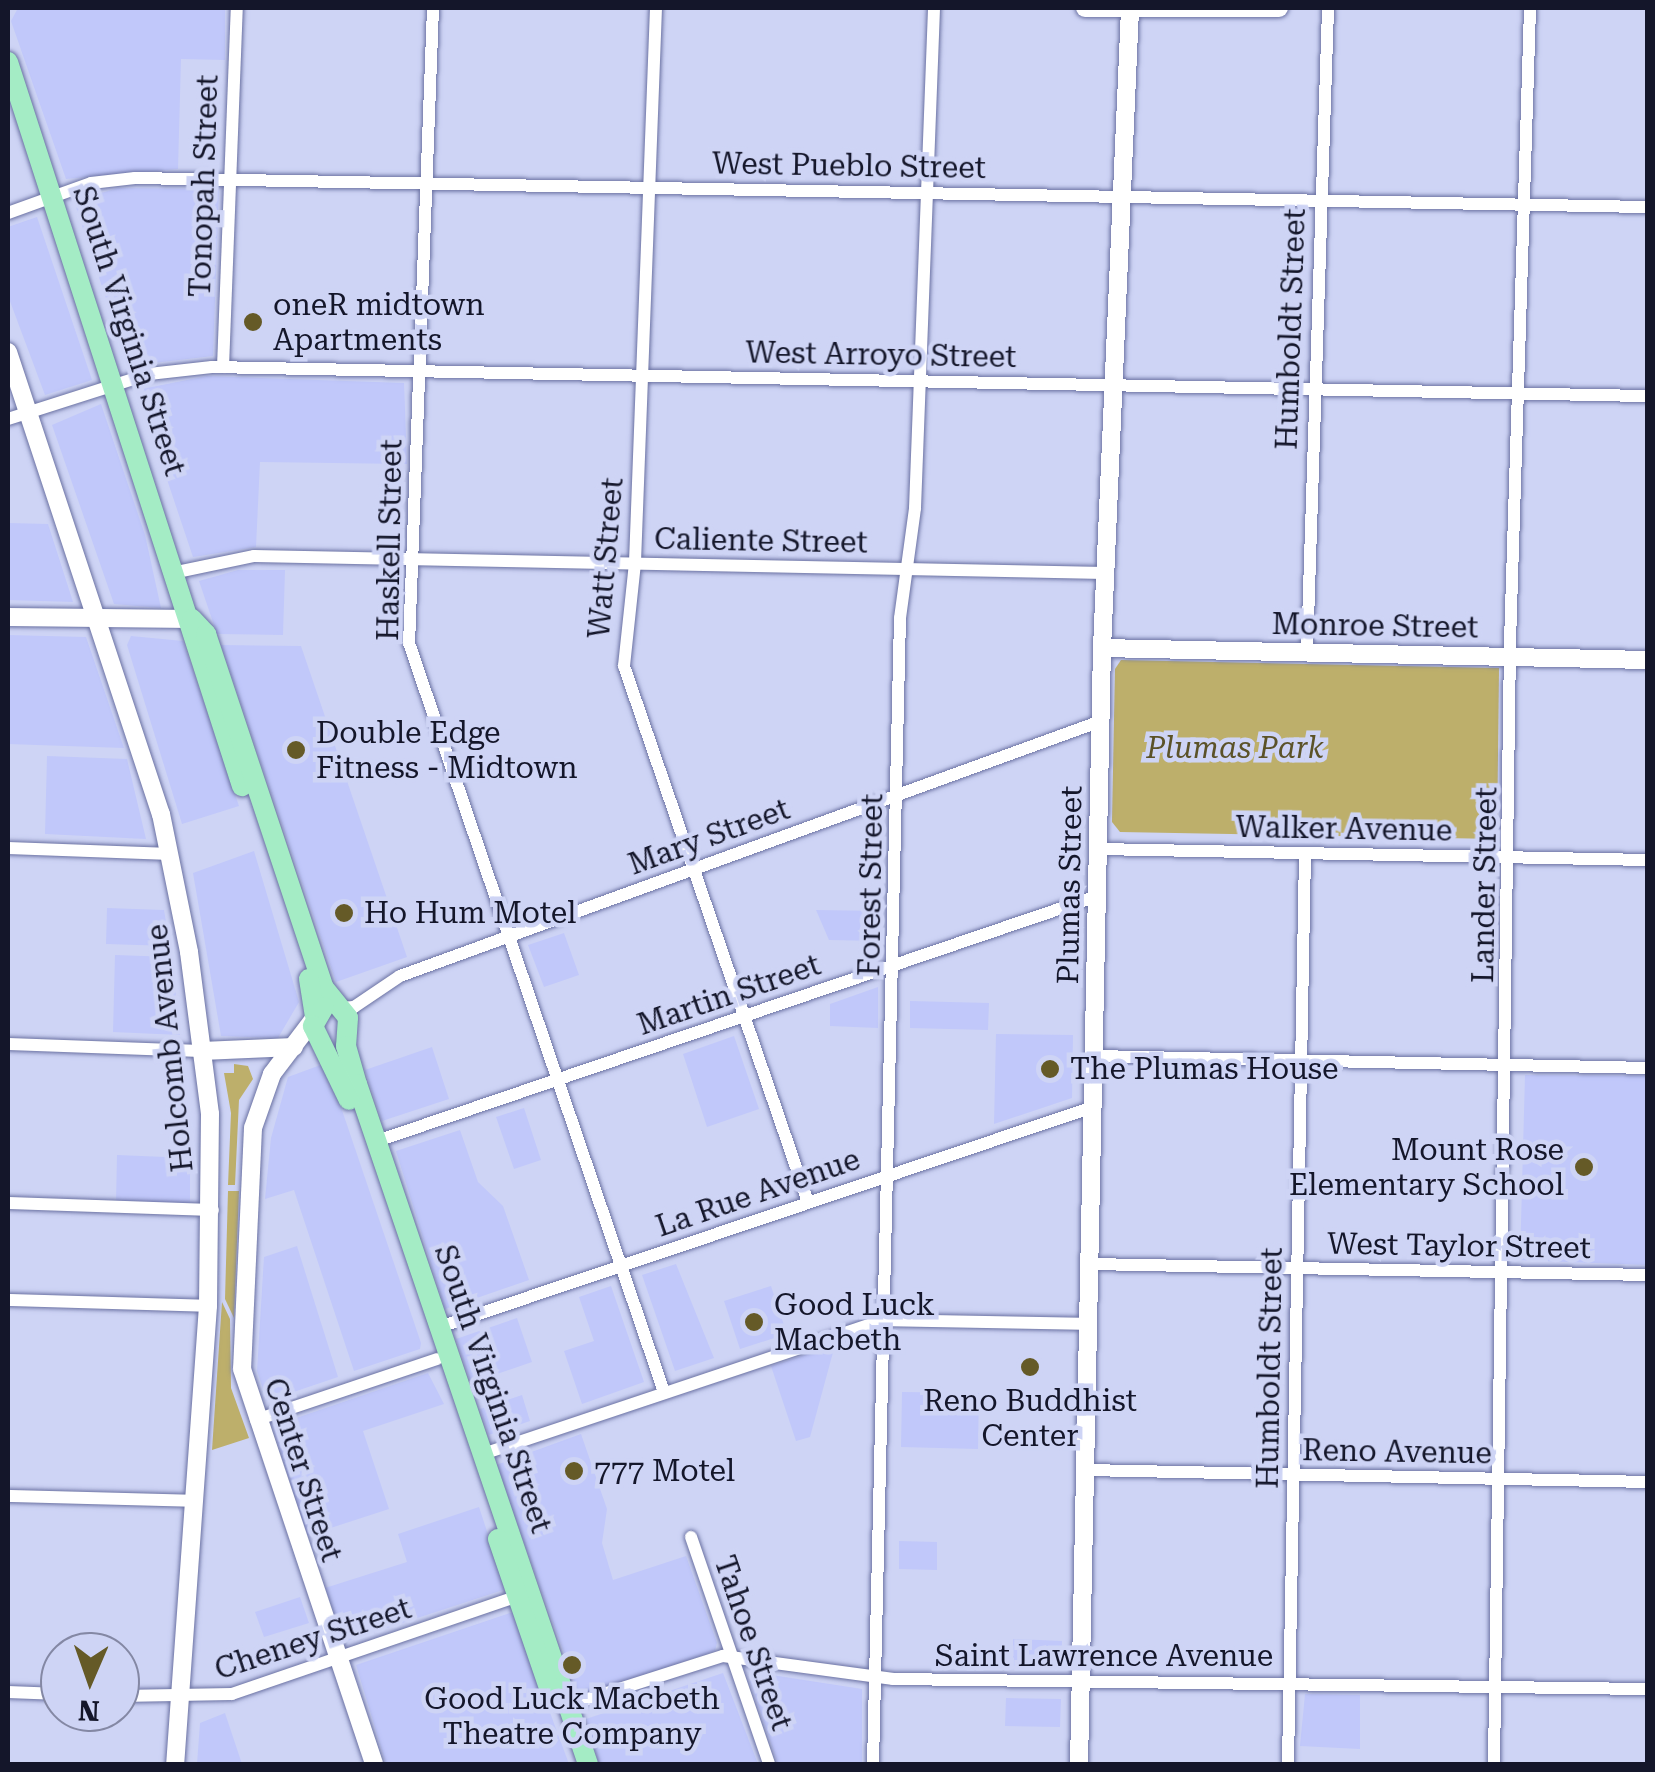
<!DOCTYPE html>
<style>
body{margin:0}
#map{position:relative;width:1655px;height:1772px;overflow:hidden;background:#ced4f5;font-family:"Roboto Serif",serif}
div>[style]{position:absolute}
.built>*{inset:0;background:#c1c8fa}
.green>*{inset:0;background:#bdaf6b}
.roads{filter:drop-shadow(0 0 2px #6a71a2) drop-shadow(0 0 2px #6a71a2)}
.street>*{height:12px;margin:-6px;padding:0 6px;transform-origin:6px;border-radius:6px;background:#fff}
.secondary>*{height:18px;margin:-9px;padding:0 9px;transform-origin:9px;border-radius:9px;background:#fff}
.primary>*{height:20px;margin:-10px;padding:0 10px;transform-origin:10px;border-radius:10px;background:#a4ecc5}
.dots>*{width:28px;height:28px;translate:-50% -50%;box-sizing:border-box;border:5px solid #ced4f5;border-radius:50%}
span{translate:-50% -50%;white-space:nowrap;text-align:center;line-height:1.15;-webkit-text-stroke:9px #ced4f5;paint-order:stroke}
.street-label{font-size:30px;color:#14162a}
.poi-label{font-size:30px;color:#14162a}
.left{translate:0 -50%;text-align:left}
.right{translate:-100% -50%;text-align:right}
.park-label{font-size:30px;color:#5b5228;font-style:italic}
.frame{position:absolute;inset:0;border:10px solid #14162a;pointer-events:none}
.north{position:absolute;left:40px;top:1632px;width:100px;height:100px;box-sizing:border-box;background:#ced4f5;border:2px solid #8488a4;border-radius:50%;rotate:182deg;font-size:28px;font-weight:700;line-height:40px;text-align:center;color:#14162a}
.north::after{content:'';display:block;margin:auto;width:35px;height:45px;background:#655a27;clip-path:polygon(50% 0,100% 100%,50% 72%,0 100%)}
</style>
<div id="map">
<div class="built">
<div style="clip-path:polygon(18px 8px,225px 8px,225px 60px,181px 59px,178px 169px,66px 179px,11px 21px)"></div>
<div style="clip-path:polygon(118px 188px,219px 189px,213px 356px,128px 366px,74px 201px)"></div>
<div style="clip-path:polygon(37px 217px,92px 380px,45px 395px,8px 296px,8px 227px)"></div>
<div style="clip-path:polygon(207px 376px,404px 383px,407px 464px,260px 462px,256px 547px,193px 557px,137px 390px)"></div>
<div style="clip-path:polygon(101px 404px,145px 535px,161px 608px,114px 604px,52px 425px)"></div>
<div style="clip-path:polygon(8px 523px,48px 524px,73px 602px,8px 600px)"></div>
<div style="clip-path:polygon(238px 570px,285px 570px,283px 635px,217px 634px,199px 581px)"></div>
<div style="clip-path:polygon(8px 635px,86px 637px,124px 748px,8px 744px)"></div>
<div style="clip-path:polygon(131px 636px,183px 641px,239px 806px,182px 824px,127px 645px)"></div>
<div style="clip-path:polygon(221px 645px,301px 646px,407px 957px,336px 982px)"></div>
<div style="clip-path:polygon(47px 756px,127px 759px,146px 839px,45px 834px)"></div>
<div style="clip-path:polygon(254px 851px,299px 1002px,278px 1038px,221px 1036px,193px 873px)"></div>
<div style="clip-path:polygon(107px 908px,164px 910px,170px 946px,106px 944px)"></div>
<div style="clip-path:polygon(816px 910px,880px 911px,880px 941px,829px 940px)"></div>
<div style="clip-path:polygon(564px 933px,579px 975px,544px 987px,528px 945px)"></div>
<div style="clip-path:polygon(115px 955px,172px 957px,180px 1035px,113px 1032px)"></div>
<div style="clip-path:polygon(878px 987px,878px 1028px,830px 1026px,830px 1004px)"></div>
<div style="clip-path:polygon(910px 1001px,989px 1003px,988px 1030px,910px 1028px)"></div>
<div style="clip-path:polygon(996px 1034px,1073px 1035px,1072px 1098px,994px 1124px)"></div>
<div style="clip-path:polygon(734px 1036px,759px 1109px,707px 1127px,683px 1054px)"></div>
<div style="clip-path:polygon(432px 1047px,449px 1099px,382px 1121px,365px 1070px)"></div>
<div style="clip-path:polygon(326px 1063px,421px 1343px,420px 1349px,354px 1371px,294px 1190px,265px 1199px,271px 1138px,288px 1077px)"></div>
<div style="clip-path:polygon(1525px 1075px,1647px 1076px,1647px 1265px,1520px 1260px)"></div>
<div style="clip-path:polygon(524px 1108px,541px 1160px,514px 1169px,496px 1117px)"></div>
<div style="clip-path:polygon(460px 1130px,478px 1182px,503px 1206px,529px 1280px,445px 1309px,396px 1151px)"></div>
<div style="clip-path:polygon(117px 1155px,190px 1158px,190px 1204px,116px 1201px)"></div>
<div style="clip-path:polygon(297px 1246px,338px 1377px,267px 1401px,257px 1371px,264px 1257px)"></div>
<div style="clip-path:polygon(676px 1264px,714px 1358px,675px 1371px,642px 1275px)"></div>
<div style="clip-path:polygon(611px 1286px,644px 1382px,582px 1404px,564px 1351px,594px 1341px,579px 1297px)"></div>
<div style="clip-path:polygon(771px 1286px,787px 1334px,740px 1349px,724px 1301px)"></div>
<div style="clip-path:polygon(517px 1318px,532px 1362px,471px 1383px,456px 1339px)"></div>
<div style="clip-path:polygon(835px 1345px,810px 1437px,796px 1441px,771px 1366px)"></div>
<div style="clip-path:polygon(428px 1373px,444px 1404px,363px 1431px,389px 1509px,306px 1536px,273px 1426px)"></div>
<div style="clip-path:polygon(902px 1392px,979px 1393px,978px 1449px,901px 1447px)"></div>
<div style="clip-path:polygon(522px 1395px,530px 1421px,489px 1435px,480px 1409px)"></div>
<div style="clip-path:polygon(581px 1434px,607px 1509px,602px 1543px,613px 1580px,686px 1556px,717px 1643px,715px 1651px,580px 1697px,496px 1465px)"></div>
<div style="clip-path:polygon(479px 1507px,506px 1589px,344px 1642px,325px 1588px,407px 1562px,398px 1534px)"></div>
<div style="clip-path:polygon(899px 1541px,937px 1542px,937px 1570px,899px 1569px)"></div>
<div style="clip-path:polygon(300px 1597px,309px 1623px,264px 1637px,255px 1612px)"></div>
<div style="clip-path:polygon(513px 1612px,569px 1764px,386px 1764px,356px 1665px)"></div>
<div style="clip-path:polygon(1013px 1639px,1062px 1641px,1061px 1667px,1013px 1666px)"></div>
<div style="clip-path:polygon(723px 1673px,758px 1764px,599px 1764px,586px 1719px)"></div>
<div style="clip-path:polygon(759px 1673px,862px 1689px,862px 1764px,778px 1764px,750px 1681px)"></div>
<div style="clip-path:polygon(1305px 1694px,1360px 1695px,1360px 1749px,1300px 1746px)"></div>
<div style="clip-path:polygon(1006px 1698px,1061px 1699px,1060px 1727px,1005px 1726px)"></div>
<div style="clip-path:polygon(225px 1713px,242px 1764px,197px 1764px,200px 1723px)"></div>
</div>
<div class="green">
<div style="clip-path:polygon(1121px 660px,1499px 668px,1497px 839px,1120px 832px,1112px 822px,1115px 669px)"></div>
<div style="clip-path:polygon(234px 1064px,248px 1066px,253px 1079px,239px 1100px,235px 1185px,228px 1185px,231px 1113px,224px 1073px,234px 1073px)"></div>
<div style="clip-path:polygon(228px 1191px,239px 1191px,234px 1318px,225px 1299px)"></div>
<div style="clip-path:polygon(222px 1302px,230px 1319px,231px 1388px,249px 1438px,212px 1450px)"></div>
</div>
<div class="roads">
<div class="street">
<div style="left:433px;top:8px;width:635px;rotate:92.16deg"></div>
<div style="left:409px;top:643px;width:791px;rotate:71.2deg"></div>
<div style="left:656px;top:8px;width:555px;rotate:92.17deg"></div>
<div style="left:635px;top:563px;width:104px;rotate:96.1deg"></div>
<div style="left:624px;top:666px;width:567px;rotate:71.05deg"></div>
<div style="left:8px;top:213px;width:88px;rotate:-19.9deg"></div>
<div style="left:91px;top:183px;width:44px;rotate:-6.5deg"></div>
<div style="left:135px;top:178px;width:1513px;rotate:1.1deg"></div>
<div style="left:223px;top:367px;width:359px;rotate:-87.8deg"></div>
<div style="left:8px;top:419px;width:148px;rotate:-17.7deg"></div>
<div style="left:149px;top:374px;width:63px;rotate:-6.3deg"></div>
<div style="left:212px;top:367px;width:1436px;rotate:1.16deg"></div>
<div style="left:177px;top:572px;width:79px;rotate:-11.7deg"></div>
<div style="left:254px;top:556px;width:851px;rotate:1.14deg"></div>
<div style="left:1307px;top:652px;width:644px;rotate:-88.13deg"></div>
<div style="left:8px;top:848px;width:163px;rotate:2.1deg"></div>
<div style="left:1099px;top:849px;width:549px;rotate:1.15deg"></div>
<div style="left:340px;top:1008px;width:14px;rotate:-4deg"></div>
<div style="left:354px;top:1007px;width:55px;rotate:-34deg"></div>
<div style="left:400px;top:976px;width:746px;rotate:-19.99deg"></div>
<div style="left:8px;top:1044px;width:194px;rotate:2.1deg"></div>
<div style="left:1094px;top:1056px;width:554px;rotate:1.24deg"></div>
<div style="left:377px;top:1141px;width:761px;rotate:-18.79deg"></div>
<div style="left:8px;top:1203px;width:205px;rotate:2deg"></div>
<div style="left:1090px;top:1264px;width:558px;rotate:1.13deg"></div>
<div style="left:8px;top:1300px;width:200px;rotate:1.7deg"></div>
<div style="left:440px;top:1327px;width:689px;rotate:-18.62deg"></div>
<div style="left:256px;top:1420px;width:191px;rotate:-18.6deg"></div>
<div style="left:483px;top:1454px;width:422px;rotate:-18.5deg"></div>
<div style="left:883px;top:1320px;width:206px;rotate:1.1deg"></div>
<div style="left:1086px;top:1470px;width:562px;rotate:1.22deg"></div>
<div style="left:8px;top:1496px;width:187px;rotate:1.5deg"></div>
<div style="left:691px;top:1537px;width:240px;rotate:71deg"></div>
<div style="left:8px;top:1692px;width:52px;rotate:2.2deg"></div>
<div style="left:120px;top:1696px;width:112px;rotate:-1deg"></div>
<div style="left:232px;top:1694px;width:300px;rotate:-18.9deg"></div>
<div style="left:569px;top:1705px;width:162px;rotate:-17.7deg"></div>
<div style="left:723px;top:1656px;width:172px;rotate:7.7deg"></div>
<div style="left:893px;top:1679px;width:755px;rotate:0.76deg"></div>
<div style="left:873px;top:1764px;width:1146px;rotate:-88.65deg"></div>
<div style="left:900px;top:618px;width:111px;rotate:-82.2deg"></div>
<div style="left:915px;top:508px;width:500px;rotate:-87.82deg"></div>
<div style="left:1288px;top:1764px;width:911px;rotate:-88.93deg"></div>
<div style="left:1494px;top:1764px;width:1122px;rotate:-89.18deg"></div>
<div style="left:1510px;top:642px;width:634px;rotate:-88.19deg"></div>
</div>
<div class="secondary">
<div style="left:1085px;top:8px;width:194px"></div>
<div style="left:8px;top:352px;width:487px;rotate:71.7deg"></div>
<div style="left:161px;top:814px;width:141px;rotate:78.5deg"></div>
<div style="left:189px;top:952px;width:163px;rotate:82.6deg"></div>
<div style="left:210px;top:1114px;width:192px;rotate:90.6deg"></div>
<div style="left:208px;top:1306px;width:459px;rotate:94.1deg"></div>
<div style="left:8px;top:617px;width:184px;rotate:0.6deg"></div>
<div style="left:1102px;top:648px;width:546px;rotate:1.26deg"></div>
<div style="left:313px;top:1020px;width:68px;rotate:127.2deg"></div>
<div style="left:272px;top:1074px;width:57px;rotate:109.4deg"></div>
<div style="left:253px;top:1128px;width:241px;rotate:92.6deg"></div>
<div style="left:242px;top:1369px;width:416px;rotate:71.5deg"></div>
<div style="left:202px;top:1051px;width:92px;rotate:-2.5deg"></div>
<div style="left:1079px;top:1764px;width:1116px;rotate:-88.82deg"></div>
<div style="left:1102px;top:648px;width:641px;rotate:-87.49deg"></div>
</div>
<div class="primary">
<div style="left:8px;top:62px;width:761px;rotate:72.09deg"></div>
<div style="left:192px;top:619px;width:21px;rotate:47deg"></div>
<div style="left:206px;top:634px;width:373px;rotate:71.6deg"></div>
<div style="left:324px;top:988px;width:38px;rotate:51deg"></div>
<div style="left:348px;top:1018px;width:28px;rotate:94deg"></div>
<div style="left:346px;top:1046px;width:40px;rotate:74deg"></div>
<div style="left:357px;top:1084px;width:718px;rotate:71.24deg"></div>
<div style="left:309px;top:979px;width:36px;rotate:81deg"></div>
<div style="left:324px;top:1007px;width:22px;rotate:120deg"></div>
<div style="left:313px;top:1026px;width:82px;rotate:64.1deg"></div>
<div style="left:498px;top:1539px;width:161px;rotate:71.1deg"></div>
</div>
</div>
<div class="dots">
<div style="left:253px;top:322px;background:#655a27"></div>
<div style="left:296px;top:750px;background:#655a27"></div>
<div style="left:344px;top:913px;background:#655a27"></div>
<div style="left:1050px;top:1069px;background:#655a27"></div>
<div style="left:1584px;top:1167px;background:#655a27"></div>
<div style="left:754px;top:1322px;background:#655a27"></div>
<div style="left:1030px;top:1367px;background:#655a27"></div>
<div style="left:574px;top:1471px;background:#655a27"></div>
<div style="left:572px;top:1665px;background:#655a27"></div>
</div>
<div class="street-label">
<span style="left:849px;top:166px;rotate:1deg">West Pueblo Street</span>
<span style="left:204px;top:186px;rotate:-88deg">Tonopah Street</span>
<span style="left:1291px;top:329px;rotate:-88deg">Humboldt Street</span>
<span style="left:129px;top:331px;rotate:72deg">South Virginia Street</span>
<span style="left:881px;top:355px;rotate:1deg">West Arroyo Street</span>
<span style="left:390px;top:540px;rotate:-89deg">Haskell Street</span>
<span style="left:761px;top:541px;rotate:1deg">Caliente Street</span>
<span style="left:606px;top:558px;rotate:-85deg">Watt Street</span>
<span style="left:1375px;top:626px;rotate:1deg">Monroe Street</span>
<span style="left:1344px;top:829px;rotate:1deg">Walker Avenue</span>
<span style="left:709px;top:837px;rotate:-20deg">Mary Street</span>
<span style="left:871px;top:885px;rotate:-89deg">Forest Street</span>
<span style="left:1070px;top:885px;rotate:-89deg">Plumas Street</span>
<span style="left:1485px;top:885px;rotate:-89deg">Lander Street</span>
<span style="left:729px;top:995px;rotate:-19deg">Martin Street</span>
<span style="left:170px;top:1048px;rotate:-96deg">Holcomb Avenue</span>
<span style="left:758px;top:1193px;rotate:-19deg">La Rue Avenue</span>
<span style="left:1459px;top:1246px;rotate:1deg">West Taylor Street</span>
<span style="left:1270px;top:1368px;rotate:-89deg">Humboldt Street</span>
<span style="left:493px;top:1389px;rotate:71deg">South Virginia Street</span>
<span style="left:1397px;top:1452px;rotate:1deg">Reno Avenue</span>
<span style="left:303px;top:1470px;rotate:72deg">Center Street</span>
<span style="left:313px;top:1639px;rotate:-18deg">Cheney Street</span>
<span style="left:753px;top:1643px;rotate:71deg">Tahoe Street</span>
<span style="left:1104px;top:1656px">Saint Lawrence Avenue</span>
</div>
<div class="poi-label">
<span class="left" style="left:273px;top:322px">oneR midtown<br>Apartments</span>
<span class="left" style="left:316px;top:750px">Double Edge<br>Fitness - Midtown</span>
<span class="left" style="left:364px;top:913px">Ho Hum Motel</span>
<span class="left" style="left:1070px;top:1069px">The Plumas House</span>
<span class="right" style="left:1564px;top:1167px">Mount Rose<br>Elementary School</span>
<span class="left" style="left:774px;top:1322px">Good Luck<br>Macbeth</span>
<span style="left:1030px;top:1418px">Reno Buddhist<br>Center</span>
<span class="left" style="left:594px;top:1471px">777 Motel</span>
<span style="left:572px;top:1716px">Good Luck Macbeth<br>Theatre Company</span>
</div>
<div class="park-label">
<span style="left:1235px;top:748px">Plumas Park</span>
</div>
<div class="frame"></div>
<div class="north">N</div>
</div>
